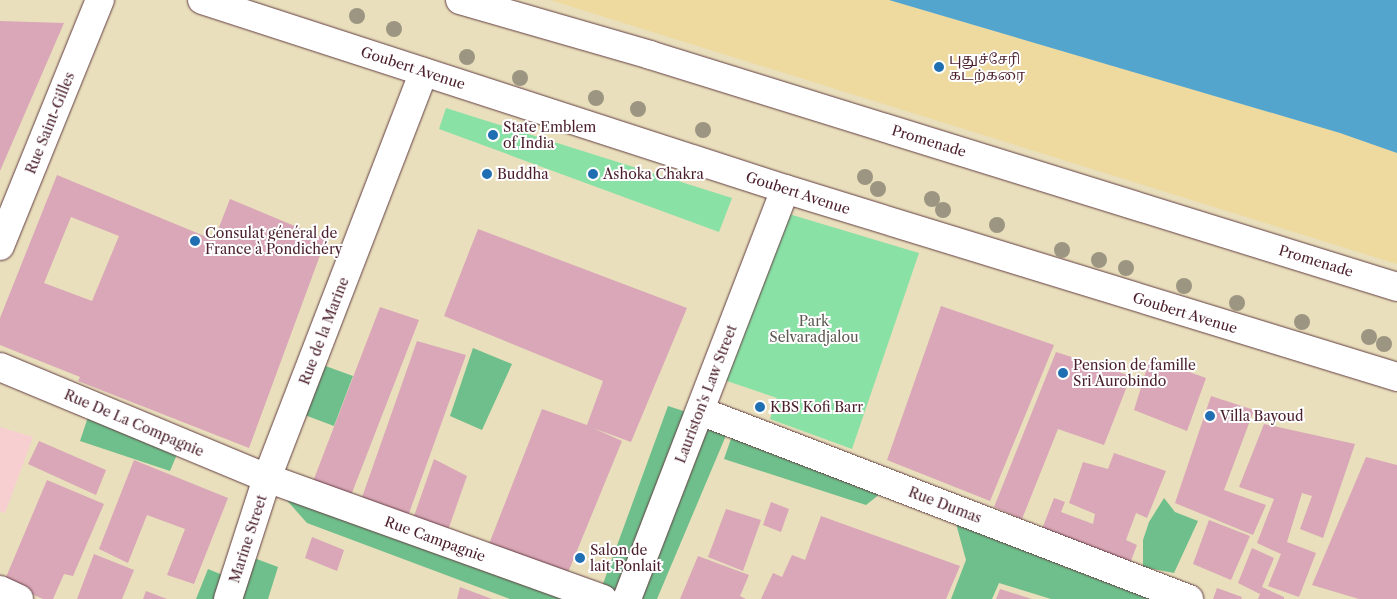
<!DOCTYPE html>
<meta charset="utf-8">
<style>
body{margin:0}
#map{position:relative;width:1397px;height:599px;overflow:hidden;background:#e9dfbc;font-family:"Libre Caslon Text","Noto Serif Tamil",serif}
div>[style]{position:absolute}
.built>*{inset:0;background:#f7cfd1}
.green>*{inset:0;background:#89e1a6}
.forest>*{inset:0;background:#6ebf8b}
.sand>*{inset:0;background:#eeda9e}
.water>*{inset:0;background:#53a5ce}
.building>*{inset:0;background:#d9a7b7}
.roads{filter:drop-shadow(0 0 1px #623c41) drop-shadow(0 0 1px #623c41)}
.minor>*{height:28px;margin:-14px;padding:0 14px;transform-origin:14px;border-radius:14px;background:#fff}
.trees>*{width:16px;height:16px;margin:-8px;border-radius:50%;background:#9c9581}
.dots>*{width:14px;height:14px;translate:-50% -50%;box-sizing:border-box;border:2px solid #fff;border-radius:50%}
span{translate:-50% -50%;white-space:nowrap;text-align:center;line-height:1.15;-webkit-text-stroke:4px #fff;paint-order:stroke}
.poi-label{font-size:14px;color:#4a1f2b}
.left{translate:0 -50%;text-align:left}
.street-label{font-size:14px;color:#4a1f2b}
.park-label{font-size:14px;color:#5d5950}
</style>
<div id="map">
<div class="built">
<div style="clip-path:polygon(0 427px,33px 437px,5px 513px,0 512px)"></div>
</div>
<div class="green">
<div style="clip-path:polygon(446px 108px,732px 198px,719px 232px,439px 129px)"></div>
<div style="clip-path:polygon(779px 211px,919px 253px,852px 449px,770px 419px,777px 398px,715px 377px)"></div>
</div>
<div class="forest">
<div style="clip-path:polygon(473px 348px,512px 364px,482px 430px,450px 416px)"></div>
<div style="clip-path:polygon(320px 364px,353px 376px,334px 426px,302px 414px)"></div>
<div style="clip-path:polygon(668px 406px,730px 426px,657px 599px,618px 599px,600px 592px)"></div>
<div style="clip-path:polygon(90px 411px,180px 447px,170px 471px,80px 441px)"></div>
<div style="clip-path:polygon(734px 430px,885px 490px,866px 505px,724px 459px)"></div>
<div style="clip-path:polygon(283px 496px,577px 599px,510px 599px,307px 523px)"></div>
<div style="clip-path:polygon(1164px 498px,1175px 512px,1198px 521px,1174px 573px,1143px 567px,1143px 540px,1149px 522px)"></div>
<div style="clip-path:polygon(955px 520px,1164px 599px,1051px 599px,999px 583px,992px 599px,951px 599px,966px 560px)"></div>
<div style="clip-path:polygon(249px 556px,278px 567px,268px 599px,236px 599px)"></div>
<div style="clip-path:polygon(208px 569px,230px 578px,223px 599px,196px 599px)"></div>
</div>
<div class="sand">
<div style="clip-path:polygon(550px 0,889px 0,1340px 133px,1397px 153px,1397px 264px)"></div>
</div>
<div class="water">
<div style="clip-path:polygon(889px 0,1397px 0,1397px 153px,1340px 133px)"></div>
</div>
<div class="building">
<div style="clip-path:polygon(0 21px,64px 23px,0 171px)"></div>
<div style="clip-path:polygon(evenodd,57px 175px,214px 240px,230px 199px,326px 239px,249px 448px,78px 381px,80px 377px,0 345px,0 318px,57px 175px,71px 217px,119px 236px,92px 301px,44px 283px,71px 217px)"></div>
<div style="clip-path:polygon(478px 229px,687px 308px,631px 442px,593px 428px,622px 441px,567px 575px,487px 549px,542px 409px,587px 425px,603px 381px,444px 316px)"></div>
<div style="clip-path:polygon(941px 306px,1054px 345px,990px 501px,887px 460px)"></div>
<div style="clip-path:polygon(380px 307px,419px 320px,350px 498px,312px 484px)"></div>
<div style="clip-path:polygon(417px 341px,466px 355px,408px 516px,360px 503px)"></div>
<div style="clip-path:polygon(1056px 352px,1131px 376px,1104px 445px,1058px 429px,1022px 519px,994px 507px)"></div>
<div style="clip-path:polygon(1150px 358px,1206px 378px,1187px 431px,1134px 410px)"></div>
<div style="clip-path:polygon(1211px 396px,1254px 410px,1224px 490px,1266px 505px,1253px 535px,1175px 503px)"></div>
<div style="clip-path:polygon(1264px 424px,1355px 444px,1323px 538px,1300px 529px,1312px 496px,1302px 493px,1287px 542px,1316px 553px,1299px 597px,1268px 586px,1281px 554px,1257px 543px,1274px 499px,1239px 487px)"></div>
<div style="clip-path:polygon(39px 441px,106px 470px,96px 495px,28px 464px)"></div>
<div style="clip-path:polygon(1114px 453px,1166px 471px,1147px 518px,1136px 513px,1126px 540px,1137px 545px,1129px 566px,1039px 537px,1054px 498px,1065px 502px,1061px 512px,1093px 524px,1095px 514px,1069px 503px,1083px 462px,1108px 469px)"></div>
<div style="clip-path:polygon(1366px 457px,1397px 465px,1397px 599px,1359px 599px,1312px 585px)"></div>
<div style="clip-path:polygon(434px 459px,467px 476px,447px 533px,413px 519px)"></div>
<div style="clip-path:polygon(134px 460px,228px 498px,194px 584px,167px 575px,185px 529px,147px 515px,128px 563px,99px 549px)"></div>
<div style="clip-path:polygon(47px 480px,104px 504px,73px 576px,64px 574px,53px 599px,43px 599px,4px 582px)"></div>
<div style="clip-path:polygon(771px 502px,789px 509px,781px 532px,763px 525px)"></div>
<div style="clip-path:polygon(726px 509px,761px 520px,743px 571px,708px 557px)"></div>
<div style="clip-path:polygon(821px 516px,960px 566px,946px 599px,761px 599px,773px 573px,782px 577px,792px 555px,805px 560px)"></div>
<div style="clip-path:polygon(1209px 520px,1250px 536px,1231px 580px,1193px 564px)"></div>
<div style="clip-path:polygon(312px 537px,344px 550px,337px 571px,305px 558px)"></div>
<div style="clip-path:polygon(1252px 548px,1274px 558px,1262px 587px,1284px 597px,1284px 599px,1258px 599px,1260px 594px,1238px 583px)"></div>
<div style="clip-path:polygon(94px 554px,134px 570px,122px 599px,77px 599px)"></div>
<div style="clip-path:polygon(698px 556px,749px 575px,740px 596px,746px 599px,680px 599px)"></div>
<div style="clip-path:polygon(460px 587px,492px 599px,457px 599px)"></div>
<div style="clip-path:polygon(1217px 588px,1242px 597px,1241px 599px,1213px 599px)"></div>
<div style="clip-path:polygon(1000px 589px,1032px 599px,996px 599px)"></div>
<div style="clip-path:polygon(146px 591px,167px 599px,143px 599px)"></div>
</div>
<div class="roads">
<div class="minor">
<div style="left:202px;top:0;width:613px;rotate:17.96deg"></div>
<div style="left:785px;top:189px;width:640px;rotate:17.08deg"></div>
<div style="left:460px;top:0;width:198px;rotate:16.1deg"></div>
<div style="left:650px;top:55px;width:782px;rotate:17.25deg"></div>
<div style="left:0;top:246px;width:266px;rotate:-67.9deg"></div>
<div style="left:0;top:367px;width:289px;rotate:22.6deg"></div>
<div style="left:267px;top:478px;width:357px;rotate:19.8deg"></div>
<div style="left:700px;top:411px;width:524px;rotate:21.03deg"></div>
<div style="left:0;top:590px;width:21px;rotate:25deg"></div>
<div style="left:228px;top:599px;width:127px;rotate:-72.1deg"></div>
<div style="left:267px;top:478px;width:435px;rotate:-68.9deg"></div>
<div style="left:627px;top:599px;width:439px;rotate:-68.9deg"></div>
</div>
</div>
<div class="trees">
<div style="left:357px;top:16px"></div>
<div style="left:394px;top:29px"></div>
<div style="left:467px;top:57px"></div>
<div style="left:520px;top:78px"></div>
<div style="left:596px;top:98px"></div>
<div style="left:638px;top:109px"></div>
<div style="left:703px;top:130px"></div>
<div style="left:865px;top:177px"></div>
<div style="left:878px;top:189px"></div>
<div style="left:932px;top:199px"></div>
<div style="left:943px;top:210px"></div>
<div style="left:997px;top:225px"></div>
<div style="left:1062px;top:250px"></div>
<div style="left:1099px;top:260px"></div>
<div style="left:1126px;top:268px"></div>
<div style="left:1184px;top:286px"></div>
<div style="left:1237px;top:303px"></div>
<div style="left:1302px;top:322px"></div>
<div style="left:1369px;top:337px"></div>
<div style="left:1384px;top:344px"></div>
</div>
<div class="dots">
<div style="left:939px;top:67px;background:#1f6fb2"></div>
<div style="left:493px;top:135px;background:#1f6fb2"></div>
<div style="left:487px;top:174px;background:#1f6fb2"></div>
<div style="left:593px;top:174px;background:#1f6fb2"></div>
<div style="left:195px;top:241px;background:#1f6fb2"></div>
<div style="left:1063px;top:373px;background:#1f6fb2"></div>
<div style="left:760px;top:407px;background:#1f6fb2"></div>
<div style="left:1210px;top:416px;background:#1f6fb2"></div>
<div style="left:580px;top:558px;background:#1f6fb2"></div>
</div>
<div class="poi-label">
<span class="left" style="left:949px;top:67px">புதுச்சேரி<br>கடற்கரை</span>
<span class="left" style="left:503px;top:135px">State Emblem<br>of India</span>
<span class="left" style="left:497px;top:174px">Buddha</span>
<span class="left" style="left:603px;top:174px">Ashoka Chakra</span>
<span class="left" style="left:205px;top:241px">Consulat général de<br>France à Pondichéry</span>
<span class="left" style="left:1073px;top:373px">Pension de famille<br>Sri Aurobindo</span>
<span class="left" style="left:770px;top:407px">KBS Kofi Barr</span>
<span class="left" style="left:1220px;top:416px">Villa Bayoud</span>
<span class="left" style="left:590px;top:558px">Salon de<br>lait Ponlait</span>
</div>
<div class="street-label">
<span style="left:413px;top:68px;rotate:18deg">Goubert Avenue</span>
<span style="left:50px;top:123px;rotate:-68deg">Rue Saint-Gilles</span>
<span style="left:929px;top:141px;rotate:17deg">Promenade</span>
<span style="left:798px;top:193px;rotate:18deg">Goubert Avenue</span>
<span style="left:1316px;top:261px;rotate:17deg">Promenade</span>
<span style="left:1185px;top:313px;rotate:17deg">Goubert Avenue</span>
<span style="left:324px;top:331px;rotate:-69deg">Rue de la Marine</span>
<span style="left:706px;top:394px;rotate:-69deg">Lauriston's Law Street</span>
<span style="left:134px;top:423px;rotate:23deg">Rue De La Compagnie</span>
<span style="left:945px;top:505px;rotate:21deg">Rue Dumas</span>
<span style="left:248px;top:539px;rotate:-72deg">Marine Street</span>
<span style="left:435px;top:539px;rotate:20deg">Rue Campagnie</span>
</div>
<div class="park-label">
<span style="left:814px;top:329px">Park<br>Selvaradjalou</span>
</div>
</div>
